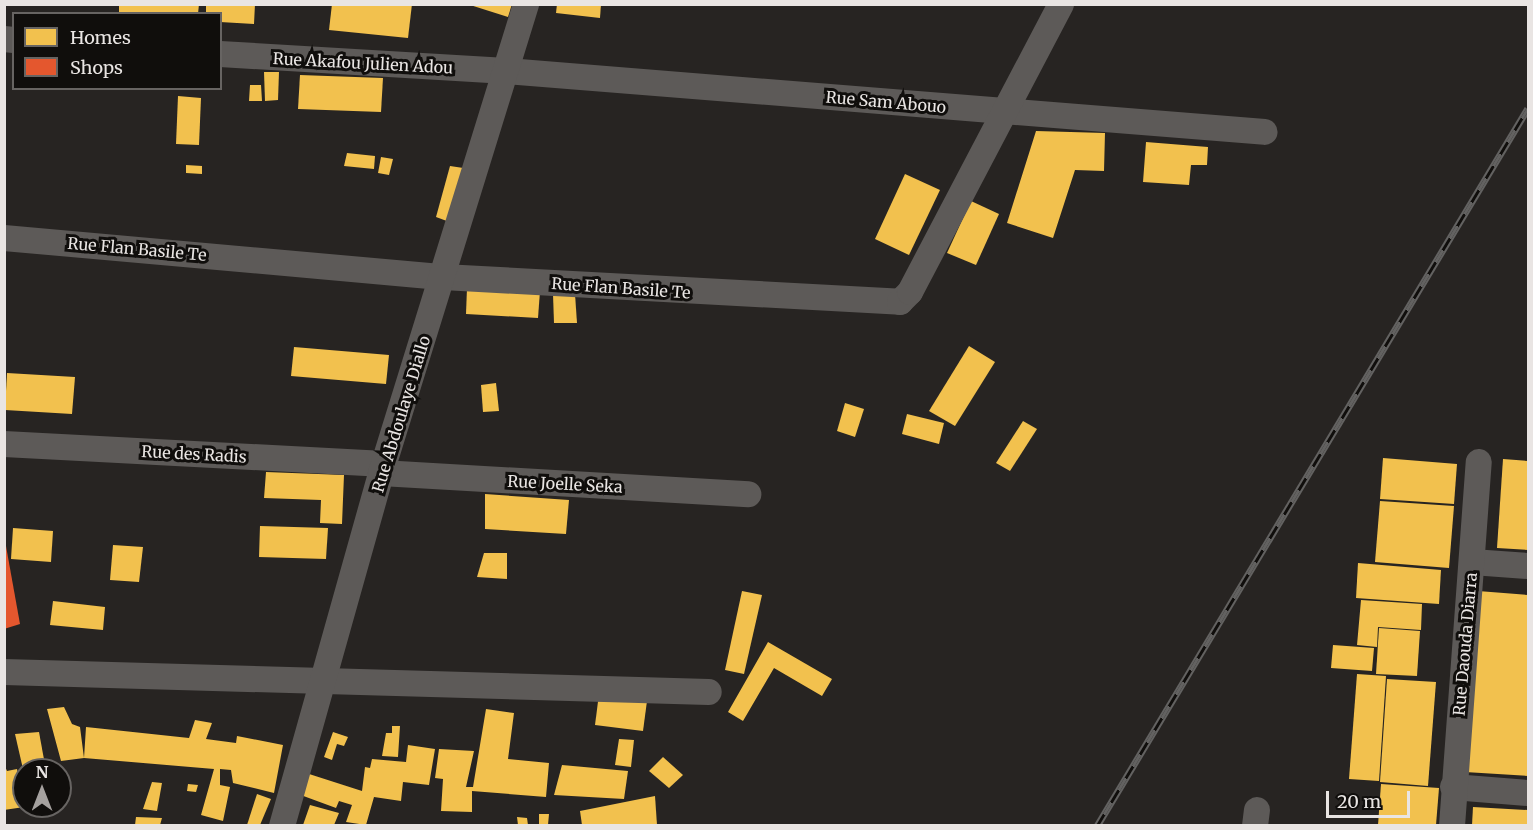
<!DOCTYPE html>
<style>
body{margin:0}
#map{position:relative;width:1533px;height:830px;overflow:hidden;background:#272422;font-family:Merriweather,serif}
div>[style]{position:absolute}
.homes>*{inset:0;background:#f2c14e}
.shops>*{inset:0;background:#e4572e}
.street>*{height:26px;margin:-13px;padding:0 13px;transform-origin:13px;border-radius:13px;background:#5d5a58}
.rail>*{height:7px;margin-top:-3.5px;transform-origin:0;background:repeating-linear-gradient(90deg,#100e0c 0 14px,#636261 0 28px);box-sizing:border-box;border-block:2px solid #636261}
span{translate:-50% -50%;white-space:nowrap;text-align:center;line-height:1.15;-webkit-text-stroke:6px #100e0c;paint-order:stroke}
.street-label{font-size:16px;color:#e9e5e3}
.frame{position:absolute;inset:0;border:6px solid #e9e5e3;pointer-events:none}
.legend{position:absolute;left:12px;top:12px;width:210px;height:78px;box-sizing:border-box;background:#100e0c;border:2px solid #676462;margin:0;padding:8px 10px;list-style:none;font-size:18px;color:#e9e5e3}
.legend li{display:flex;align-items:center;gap:12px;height:30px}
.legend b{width:30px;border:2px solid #676462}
.north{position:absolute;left:12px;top:758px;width:60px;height:60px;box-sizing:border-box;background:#100e0c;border:2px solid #676462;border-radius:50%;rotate:0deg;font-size:16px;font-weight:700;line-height:24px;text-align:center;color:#e9e5e3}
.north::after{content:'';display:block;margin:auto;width:21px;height:27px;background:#a5a19f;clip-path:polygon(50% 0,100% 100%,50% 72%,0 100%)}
.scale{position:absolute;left:1326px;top:791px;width:84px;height:27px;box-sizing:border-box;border:3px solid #e9e5e3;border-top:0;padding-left:8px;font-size:18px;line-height:21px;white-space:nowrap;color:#e9e5e3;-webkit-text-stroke:4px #100e0c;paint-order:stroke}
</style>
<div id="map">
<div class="homes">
<div style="clip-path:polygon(119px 4px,199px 4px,198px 14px,124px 14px,119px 13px)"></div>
<div style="clip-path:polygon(206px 4px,255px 4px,254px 24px,220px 22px,220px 14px,206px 14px)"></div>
<div style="clip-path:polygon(332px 4px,412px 4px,408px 38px,329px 30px)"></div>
<div style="clip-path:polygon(467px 4px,512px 4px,508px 17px)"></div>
<div style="clip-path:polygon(557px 4px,601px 4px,600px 18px,556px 13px)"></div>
<div style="clip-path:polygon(264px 72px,279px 72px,278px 100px,265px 101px)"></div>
<div style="clip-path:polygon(300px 75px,383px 78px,381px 112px,298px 109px)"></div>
<div style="clip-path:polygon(250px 85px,261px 85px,262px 101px,249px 101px)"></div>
<div style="clip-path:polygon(178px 96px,201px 98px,199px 145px,176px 144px)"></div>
<div style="clip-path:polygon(1036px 131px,1105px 133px,1104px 171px,1075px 170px,1053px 238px,1007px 223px)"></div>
<div style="clip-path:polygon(1146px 142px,1208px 147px,1207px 165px,1191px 165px,1189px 185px,1143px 182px)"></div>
<div style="clip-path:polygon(347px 153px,375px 156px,374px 169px,344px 166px)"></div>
<div style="clip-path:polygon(381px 157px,393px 159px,389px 175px,378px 173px)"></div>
<div style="clip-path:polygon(186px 165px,202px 166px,202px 174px,186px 173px)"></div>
<div style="clip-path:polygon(450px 166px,470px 169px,455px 224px,436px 217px)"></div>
<div style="clip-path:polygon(905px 174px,940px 190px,909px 255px,875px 239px)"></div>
<div style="clip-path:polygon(971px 201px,999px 214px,976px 265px,947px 253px)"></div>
<div style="clip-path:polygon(467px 288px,540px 291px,538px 318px,466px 314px)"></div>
<div style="clip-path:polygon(553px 294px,575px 294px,577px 323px,554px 323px)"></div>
<div style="clip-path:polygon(969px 346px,995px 362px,955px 426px,929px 411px)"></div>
<div style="clip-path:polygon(294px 347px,389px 355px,386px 384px,291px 376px)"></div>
<div style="clip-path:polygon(7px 373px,75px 377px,72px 414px,5px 410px)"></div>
<div style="clip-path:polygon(496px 383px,499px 411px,483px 412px,481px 385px)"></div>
<div style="clip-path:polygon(845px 403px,864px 409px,855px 437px,837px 431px)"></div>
<div style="clip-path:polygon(907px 414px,944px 423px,939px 444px,902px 434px)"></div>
<div style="clip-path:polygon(1023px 421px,1037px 429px,1010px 471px,996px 463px)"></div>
<div style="clip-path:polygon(1383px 458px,1457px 464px,1454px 504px,1380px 499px)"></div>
<div style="clip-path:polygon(1503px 459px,1528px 461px,1528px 550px,1497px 548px)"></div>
<div style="clip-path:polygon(266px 472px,344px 475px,342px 524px,320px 523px,321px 500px,264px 498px)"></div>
<div style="clip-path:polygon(485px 494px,569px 500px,566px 534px,485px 529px)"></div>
<div style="clip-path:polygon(1380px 501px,1454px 506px,1449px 568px,1375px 562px)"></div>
<div style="clip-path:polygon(260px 526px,328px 528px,326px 559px,259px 557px)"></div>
<div style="clip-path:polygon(13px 528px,53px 531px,51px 562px,11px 559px)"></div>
<div style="clip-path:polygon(113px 545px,143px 547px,139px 582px,110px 580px)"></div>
<div style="clip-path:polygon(484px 553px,507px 553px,507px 579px,477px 577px)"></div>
<div style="clip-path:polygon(1358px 563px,1441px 570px,1439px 604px,1356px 598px)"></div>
<div style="clip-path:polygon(742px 591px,762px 595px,744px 674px,725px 670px)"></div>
<div style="clip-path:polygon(1478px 591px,1528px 595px,1528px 776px,1465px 772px)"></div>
<div style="clip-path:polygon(1361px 600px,1422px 604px,1421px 630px,1378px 627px,1377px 647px,1357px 645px)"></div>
<div style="clip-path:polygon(53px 601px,105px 607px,103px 630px,50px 625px)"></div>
<div style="clip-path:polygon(1379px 628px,1420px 631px,1417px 676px,1376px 674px)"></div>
<div style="clip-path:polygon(768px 642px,832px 679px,822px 696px,774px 668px,743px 721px,728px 712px)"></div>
<div style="clip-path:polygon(1333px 645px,1374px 648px,1372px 671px,1331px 668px)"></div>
<div style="clip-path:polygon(1357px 674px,1386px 676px,1379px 781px,1349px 779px)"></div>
<div style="clip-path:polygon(1387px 679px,1436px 682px,1428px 786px,1380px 782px)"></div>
<div style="clip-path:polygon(599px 694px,647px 701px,643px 731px,595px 725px)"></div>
<div style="clip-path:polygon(64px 707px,72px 724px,80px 727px,84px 758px,61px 761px,47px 709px)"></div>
<div style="clip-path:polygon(486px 709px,514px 713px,508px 759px,549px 763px,546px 797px,472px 791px,472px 812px,441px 811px,443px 779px,435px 778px,439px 749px,474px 751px,466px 787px,473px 787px)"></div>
<div style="clip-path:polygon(195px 720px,212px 723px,206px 739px,236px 743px,237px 736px,283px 745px,274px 793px,233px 783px,231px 770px,220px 769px,220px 785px,230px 787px,223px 821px,201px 815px,214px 769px,84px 758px,86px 727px,189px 738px)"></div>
<div style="clip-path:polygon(392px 726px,400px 726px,398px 757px,382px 756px,386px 733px,392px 733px)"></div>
<div style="clip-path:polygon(39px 732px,45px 765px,23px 769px,15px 734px)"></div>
<div style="clip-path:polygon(333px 732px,348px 737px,344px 746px,337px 744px,332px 760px,324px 757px)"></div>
<div style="clip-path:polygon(619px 739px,634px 740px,631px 767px,615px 765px)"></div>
<div style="clip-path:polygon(408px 745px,435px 749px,429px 785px,403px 782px,401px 801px,374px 797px,366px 825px,346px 822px,352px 805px,339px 801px,336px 808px,298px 794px,306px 773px,362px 791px,365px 767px,370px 768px,372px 759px,406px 762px)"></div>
<div style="clip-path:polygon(663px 757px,683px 775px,669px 788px,649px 771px)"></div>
<div style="clip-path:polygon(4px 764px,7px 771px,17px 769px,24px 807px,4px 810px)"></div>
<div style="clip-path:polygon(562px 765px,628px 771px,624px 799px,554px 795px)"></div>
<div style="clip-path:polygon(152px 782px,162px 783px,157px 811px,143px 809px)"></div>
<div style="clip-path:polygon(188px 784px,198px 785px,196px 792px,187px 791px)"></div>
<div style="clip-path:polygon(1381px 784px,1439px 788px,1436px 825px,1378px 825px)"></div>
<div style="clip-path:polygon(257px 794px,271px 799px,260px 825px,247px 825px)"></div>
<div style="clip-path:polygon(655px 796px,657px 825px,582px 825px,580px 811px)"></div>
<div style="clip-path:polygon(310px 805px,339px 813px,334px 825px,303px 825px)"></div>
<div style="clip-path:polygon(1473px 807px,1528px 810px,1528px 825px,1472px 825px)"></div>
<div style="clip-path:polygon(539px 814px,549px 814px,548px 825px,539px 825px)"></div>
<div style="clip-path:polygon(136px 817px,162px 818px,160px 825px,135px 825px)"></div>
<div style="clip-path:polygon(517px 817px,527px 818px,528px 825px,518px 825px)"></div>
</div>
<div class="shops">
<div style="clip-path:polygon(4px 535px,20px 624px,4px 629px)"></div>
</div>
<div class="street">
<div style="left:4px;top:39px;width:10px;rotate:6deg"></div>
<div style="left:220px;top:54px;width:287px;rotate:3.4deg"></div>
<div style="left:506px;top:71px;width:761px;rotate:4.59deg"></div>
<div style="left:4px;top:238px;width:441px;rotate:5.1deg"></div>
<div style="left:443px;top:277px;width:458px;rotate:3.1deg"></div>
<div style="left:900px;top:302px;width:14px;rotate:-45deg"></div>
<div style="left:910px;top:292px;width:325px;rotate:-62.3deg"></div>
<div style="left:4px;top:444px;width:381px;rotate:3deg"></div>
<div style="left:381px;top:473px;width:368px;rotate:3.3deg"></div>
<div style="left:1472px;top:562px;width:56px;rotate:4.1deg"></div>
<div style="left:4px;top:672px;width:705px;rotate:1.62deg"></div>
<div style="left:1453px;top:787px;width:75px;rotate:4.6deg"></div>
<div style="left:282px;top:826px;width:367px;rotate:-74.3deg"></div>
<div style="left:381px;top:473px;width:491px;rotate:-72.8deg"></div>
<div style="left:1255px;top:826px;width:16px;rotate:-83deg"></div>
<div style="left:1452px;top:826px;width:365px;rotate:-85.8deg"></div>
</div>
<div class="rail">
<div style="left:1097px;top:826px;width:837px;rotate:-59.02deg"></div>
</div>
<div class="street-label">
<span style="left:363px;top:63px;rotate:3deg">Rue Akafou Julien Adou</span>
<span style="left:886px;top:102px;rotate:5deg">Rue Sam Abouo</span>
<span style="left:137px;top:249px;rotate:5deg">Rue Flan Basile Te</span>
<span style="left:621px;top:288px;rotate:4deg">Rue Flan Basile Te</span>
<span style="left:401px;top:414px;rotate:-73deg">Rue Abdoulaye Diallo</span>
<span style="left:194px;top:454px;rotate:3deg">Rue des Radis</span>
<span style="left:565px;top:484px;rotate:3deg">Rue Joelle Seka</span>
<span style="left:1465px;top:644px;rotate:-85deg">Rue Daouda Diarra</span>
</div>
<div class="frame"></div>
<ul class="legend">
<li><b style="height:16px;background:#f2c14e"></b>Homes</li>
<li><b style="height:16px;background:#e4572e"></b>Shops</li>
</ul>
<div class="north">N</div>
<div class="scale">20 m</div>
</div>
